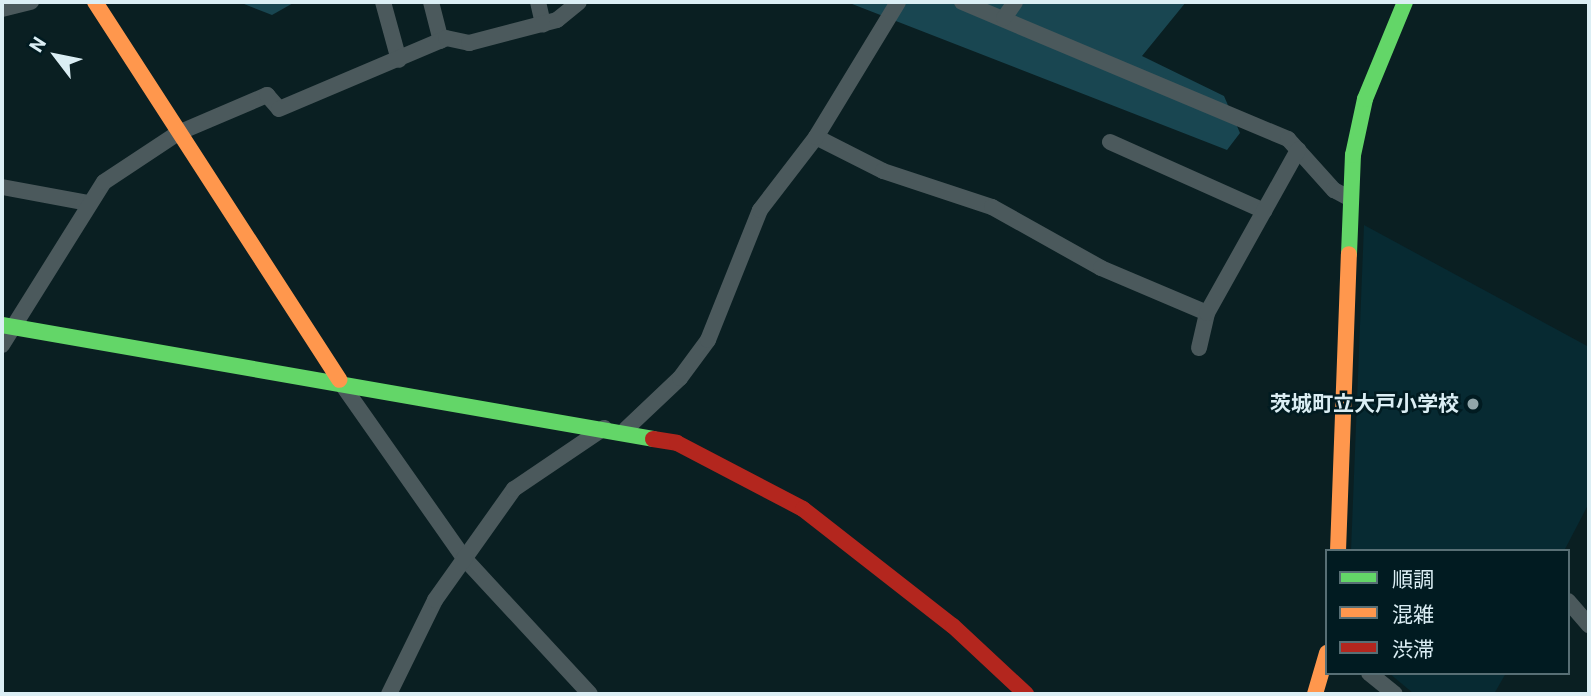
<!DOCTYPE html>
<meta charset="utf-8">
<style>
body{margin:0}
#map{position:relative;width:1591px;height:696px;overflow:hidden;background:#0a1f22;font-family:Roboto,"Noto Sans JP",sans-serif}
div>[style]{position:absolute}
.built>*{inset:0;background:#072a32}
.green>*{inset:0;background:#194651}
.street>*{height:16px;margin:-8px;padding:0 8px;transform-origin:8px;border-radius:8px;background:#4b595c}
.fast>*{height:16px;margin:-8px;padding:0 8px;transform-origin:8px;border-radius:8px;background:#63d668}
.slow>*{height:16px;margin:-8px;padding:0 8px;transform-origin:8px;border-radius:8px;background:#ff974d}
.jam>*{height:16px;margin:-8px;padding:0 8px;transform-origin:8px;border-radius:8px;background:#b3261e}
.dots>*{width:19px;height:19px;translate:-50% -50%;box-sizing:border-box;border:4px solid #011b21;border-radius:50%}
span{translate:-50% -50%;white-space:nowrap;text-align:center;line-height:1.15;-webkit-text-stroke:5px #011b21;paint-order:stroke}
.poi-label{font-size:21px;color:#dbeef4;font-weight:700}
.right{translate:-100% -50%;text-align:right}
.frame{position:absolute;inset:0;border:4px solid #dbeef4;pointer-events:none}
.legend{position:absolute;left:1325px;top:549px;width:245px;height:126px;box-sizing:border-box;background:#011b21;border:2px solid #586f75;margin:0;padding:9px 12px;list-style:none;font-size:21px;color:#dbeef4}
.legend li{display:flex;align-items:center;gap:14px;height:35px}
.legend b{width:35px;border:2px solid #586f75}
.north{position:absolute;left:21px;top:21px;width:70px;height:70px;-webkit-text-stroke:5px #011b21;paint-order:stroke;rotate:302deg;font-size:19px;font-weight:700;line-height:28px;text-align:center;color:#dbeef4}
.north::after{content:'';display:block;margin:auto;width:24px;height:32px;background:#dbeef4;clip-path:polygon(50% 0,100% 100%,50% 72%,0 100%)}
</style>
<div id="map">
<div class="built">
<div style="clip-path:polygon(1364px 225px,1589px 347px,1589px 503px,1564px 551px,1351px 551px)"></div>
<div style="clip-path:polygon(1389px 673px,1506px 673px,1494px 694px,1414px 694px)"></div>
</div>
<div class="green">
<div style="clip-path:polygon(239px 2px,295px 2px,272px 15px)"></div>
<div style="clip-path:polygon(847px 2px,1186px 2px,1142px 56px,1224px 96px,1240px 133px,1227px 150px)"></div>
</div>
<div class="street">
<div style="left:383px;top:2px;width:60px;rotate:74.6deg"></div>
<div style="left:431px;top:2px;width:40px;rotate:75.6deg"></div>
<div style="left:538px;top:2px;width:23px;rotate:77deg"></div>
<div style="left:962px;top:2px;width:354px;rotate:22.8deg"></div>
<div style="left:1288px;top:139px;width:69px;rotate:48deg"></div>
<div style="left:1334px;top:190px;width:19px;rotate:28deg"></div>
<div style="left:2px;top:9px;width:30px;rotate:-14deg"></div>
<div style="left:1004px;top:18px;width:19px;rotate:-55deg"></div>
<div style="left:816px;top:137px;width:75px;rotate:26.9deg"></div>
<div style="left:883px;top:171px;width:115px;rotate:18.3deg"></div>
<div style="left:992px;top:207px;width:125px;rotate:29.2deg"></div>
<div style="left:1101px;top:268px;width:115px;rotate:23deg"></div>
<div style="left:1110px;top:142px;width:169px;rotate:24.1deg"></div>
<div style="left:2px;top:187px;width:87px;rotate:10.5deg"></div>
<div style="left:2px;top:345px;width:192px;rotate:-58deg"></div>
<div style="left:104px;top:182px;width:89px;rotate:-33.5deg"></div>
<div style="left:178px;top:133px;width:97px;rotate:-23.1deg"></div>
<div style="left:267px;top:95px;width:18px;rotate:49deg"></div>
<div style="left:279px;top:109px;width:181px;rotate:-23deg"></div>
<div style="left:446px;top:38px;width:24px;rotate:12deg"></div>
<div style="left:469px;top:43px;width:91px;rotate:-14.6deg"></div>
<div style="left:557px;top:20px;width:28px;rotate:-39deg"></div>
<div style="left:1199px;top:348px;width:36px;rotate:-77deg"></div>
<div style="left:1207px;top:313px;width:187px;rotate:-60.8deg"></div>
<div style="left:341px;top:383px;width:214px;rotate:54.9deg"></div>
<div style="left:464px;top:558px;width:185px;rotate:47.2deg"></div>
<div style="left:626px;top:429px;width:74px;rotate:-43.4deg"></div>
<div style="left:680px;top:378px;width:47px;rotate:-53.6deg"></div>
<div style="left:708px;top:340px;width:140px;rotate:-68.2deg"></div>
<div style="left:760px;top:210px;width:92px;rotate:-52.5deg"></div>
<div style="left:816px;top:137px;width:158px;rotate:-58.7deg"></div>
<div style="left:1568px;top:601px;width:32px;rotate:49deg"></div>
<div style="left:1369px;top:673px;width:33px;rotate:39deg"></div>
<div style="left:389px;top:694px;width:105px;rotate:-63.9deg"></div>
<div style="left:435px;top:600px;width:136px;rotate:-54.6deg"></div>
<div style="left:514px;top:489px;width:109px;rotate:-34.1deg"></div>
</div>
<div class="fast">
<div style="left:1349px;top:254px;width:99px;rotate:-87.7deg"></div>
<div style="left:1353px;top:155px;width:57px;rotate:-77.9deg"></div>
<div style="left:1365px;top:99px;width:105px;rotate:-67.6deg"></div>
<div style="left:2px;top:325px;width:661px;rotate:9.93deg"></div>
</div>
<div class="slow">
<div style="left:95px;top:2px;width:450px;rotate:57.1deg"></div>
<div style="left:1338px;top:551px;width:297px;rotate:-87.9deg"></div>
<div style="left:1315px;top:694px;width:43px;rotate:-73.7deg"></div>
</div>
<div class="jam">
<div style="left:653px;top:439px;width:24px;rotate:9deg"></div>
<div style="left:677px;top:443px;width:142px;rotate:27.6deg"></div>
<div style="left:803px;top:509px;width:190px;rotate:38deg"></div>
<div style="left:953px;top:626px;width:100px;rotate:43deg"></div>
</div>
<div class="dots">
<div style="left:1473px;top:404px;background:#92a6aa"></div>
</div>
<div class="poi-label">
<span class="right" style="left:1459px;top:404px">茨城町立大戸小学校</span>
</div>
<div class="frame"></div>
<ul class="legend">
<li><b style="height:9px;background:#63d668"></b>順調</li>
<li><b style="height:9px;background:#ff974d"></b>混雑</li>
<li><b style="height:9px;background:#b3261e"></b>渋滞</li>
</ul>
<div class="north">N</div>
</div>
